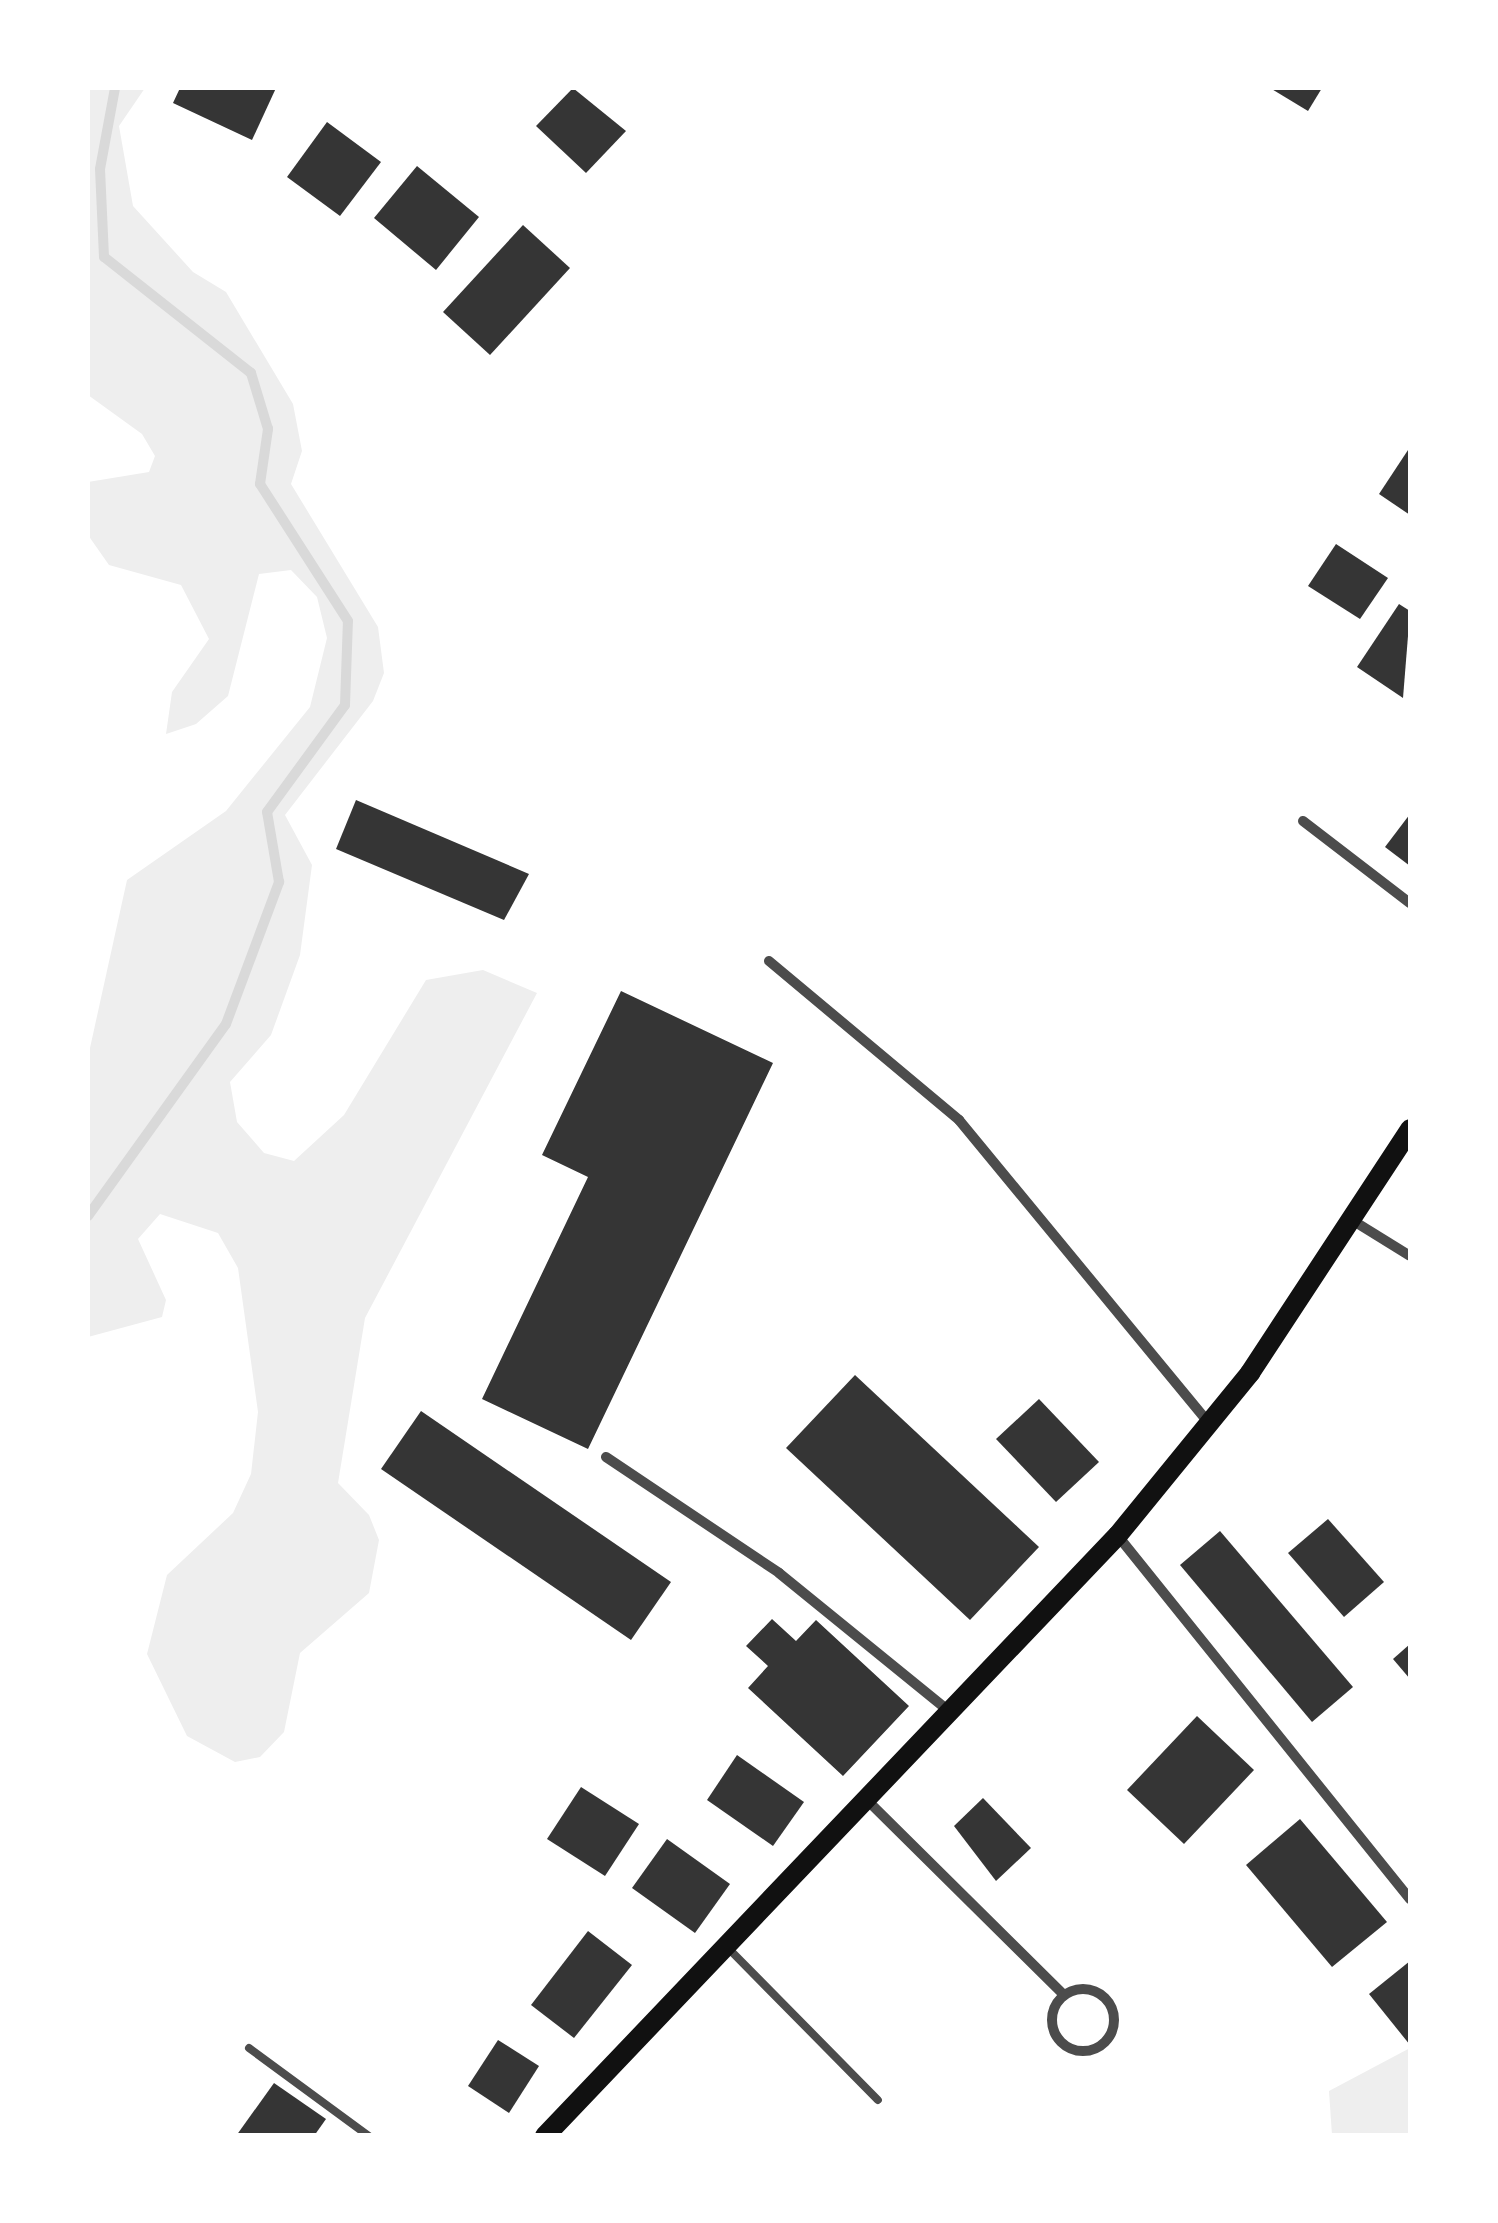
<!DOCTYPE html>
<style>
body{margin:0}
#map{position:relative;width:1498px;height:2223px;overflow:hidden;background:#fff;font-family:"Noto Sans",sans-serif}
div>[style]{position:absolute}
.green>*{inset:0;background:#eee}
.stream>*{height:10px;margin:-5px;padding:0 5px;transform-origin:5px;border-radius:5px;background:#d9d9d9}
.building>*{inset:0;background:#353535}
.service>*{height:8px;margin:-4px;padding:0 4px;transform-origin:4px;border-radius:4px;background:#4c4c4c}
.minor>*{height:10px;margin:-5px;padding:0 5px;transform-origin:5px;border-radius:5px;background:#4c4c4c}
.minor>.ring{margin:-5px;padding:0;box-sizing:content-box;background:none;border:10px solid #4c4c4c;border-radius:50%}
.secondary>*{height:20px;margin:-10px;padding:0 10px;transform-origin:10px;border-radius:10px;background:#111}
span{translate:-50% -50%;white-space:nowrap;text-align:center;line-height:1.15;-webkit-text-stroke:10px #fff;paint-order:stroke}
.frame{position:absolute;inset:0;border:90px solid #fff;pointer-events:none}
</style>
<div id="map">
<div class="green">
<div style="clip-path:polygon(88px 88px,145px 88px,119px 126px,133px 206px,193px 272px,226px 292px,293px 404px,302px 451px,291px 484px,378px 627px,384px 673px,373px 701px,285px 815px,312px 865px,300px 955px,271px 1035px,230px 1082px,237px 1122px,264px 1153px,294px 1161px,344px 1115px,426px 980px,483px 970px,537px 993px,365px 1318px,338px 1483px,369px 1515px,379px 1540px,369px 1593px,300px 1653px,284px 1732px,260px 1757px,235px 1762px,187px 1736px,147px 1654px,167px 1575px,233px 1513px,251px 1474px,258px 1412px,238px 1268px,218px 1233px,160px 1214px,138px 1239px,166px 1300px,162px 1317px,88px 1337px,88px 1057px,127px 880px,226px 811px,310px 707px,327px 638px,317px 597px,291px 570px,259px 574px,228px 696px,196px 724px,166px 734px,172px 692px,209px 639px,181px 585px,109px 565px,88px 535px,88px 482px,149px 472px,155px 456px,142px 434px,88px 395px)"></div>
<div style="clip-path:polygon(1410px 2048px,1410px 2135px,1332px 2135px,1329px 2091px)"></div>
</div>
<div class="stream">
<div style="left:88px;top:1216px;width:236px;rotate:-54.3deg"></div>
<div style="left:226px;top:1024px;width:152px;rotate:-69.5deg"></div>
<div style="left:279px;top:882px;width:71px;rotate:-99.7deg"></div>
<div style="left:267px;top:812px;width:132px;rotate:-53.9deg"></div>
<div style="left:345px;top:705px;width:84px;rotate:-88deg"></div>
<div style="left:348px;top:621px;width:163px;rotate:-122.7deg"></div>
<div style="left:260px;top:484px;width:56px;rotate:-81.7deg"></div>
<div style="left:268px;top:429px;width:59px;rotate:-106.9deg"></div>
<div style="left:251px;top:373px;width:187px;rotate:-141.7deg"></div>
<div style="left:104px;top:257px;width:88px;rotate:-92.6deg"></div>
<div style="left:100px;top:169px;width:82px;rotate:-79.5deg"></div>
</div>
<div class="building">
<div style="clip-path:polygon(180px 88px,276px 88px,252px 140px,173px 103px)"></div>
<div style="clip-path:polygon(573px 88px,626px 131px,586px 173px,536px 126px)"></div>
<div style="clip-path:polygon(1270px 88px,1322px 88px,1308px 111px)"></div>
<div style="clip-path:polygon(327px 122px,381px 162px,340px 216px,287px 177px)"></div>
<div style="clip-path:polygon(417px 166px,479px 217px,436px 270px,374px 218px)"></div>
<div style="clip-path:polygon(523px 225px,570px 268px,490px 355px,443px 312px)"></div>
<div style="clip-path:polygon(1410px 447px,1410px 515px,1379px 494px)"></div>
<div style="clip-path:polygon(1336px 544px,1388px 578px,1360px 619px,1308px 586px)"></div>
<div style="clip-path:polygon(1399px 604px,1410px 611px,1403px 698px,1357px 667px)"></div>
<div style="clip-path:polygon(356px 800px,529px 874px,504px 920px,336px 849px)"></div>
<div style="clip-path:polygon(1410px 814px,1410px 866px,1385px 847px)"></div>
<div style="clip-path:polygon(621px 991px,773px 1063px,588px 1449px,482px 1399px,588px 1177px,542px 1155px)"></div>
<div style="clip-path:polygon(855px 1375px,1039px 1547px,970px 1620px,786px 1448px)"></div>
<div style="clip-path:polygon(1039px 1399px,1099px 1462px,1056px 1502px,996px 1439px)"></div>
<div style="clip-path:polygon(421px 1411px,671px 1582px,631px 1640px,381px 1469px)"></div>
<div style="clip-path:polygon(1328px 1519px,1384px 1582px,1344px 1617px,1288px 1553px)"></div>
<div style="clip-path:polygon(1220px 1531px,1353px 1687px,1312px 1722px,1180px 1565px)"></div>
<div style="clip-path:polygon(772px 1619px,796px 1641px,816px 1620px,909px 1706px,843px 1776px,748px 1688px,768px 1666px,746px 1646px)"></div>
<div style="clip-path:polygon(1410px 1644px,1410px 1679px,1393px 1659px)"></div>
<div style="clip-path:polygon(1197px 1716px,1254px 1770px,1184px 1844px,1127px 1790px)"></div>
<div style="clip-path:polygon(737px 1755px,804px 1802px,773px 1846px,707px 1800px)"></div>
<div style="clip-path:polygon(581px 1787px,639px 1824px,605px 1876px,547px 1839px)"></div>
<div style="clip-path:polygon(983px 1798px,1031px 1848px,996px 1881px,954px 1826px)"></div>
<div style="clip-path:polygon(1300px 1819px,1387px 1922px,1332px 1967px,1246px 1865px)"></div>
<div style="clip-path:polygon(667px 1839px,730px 1884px,695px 1933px,632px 1888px)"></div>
<div style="clip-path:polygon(588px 1931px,632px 1965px,574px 2038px,531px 2005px)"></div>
<div style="clip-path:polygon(1410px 1961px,1410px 2045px,1369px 1994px)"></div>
<div style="clip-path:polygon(498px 2040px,539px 2066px,509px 2113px,468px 2086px)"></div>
<div style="clip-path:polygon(274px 2083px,326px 2119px,314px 2136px,236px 2136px)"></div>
</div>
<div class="service">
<div style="left:729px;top:1949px;width:212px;rotate:45.4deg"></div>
<div style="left:249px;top:2048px;width:149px;rotate:36.3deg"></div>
</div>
<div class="minor">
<div style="left:1303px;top:821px;width:135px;rotate:37.5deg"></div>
<div style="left:769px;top:961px;width:248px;rotate:39.9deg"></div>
<div style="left:959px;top:1120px;width:393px;rotate:50.5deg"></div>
<div style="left:1352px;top:1220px;width:68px;rotate:31.8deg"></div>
<div style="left:606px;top:1457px;width:208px;rotate:33.8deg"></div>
<div style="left:779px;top:1573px;width:220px;rotate:39.1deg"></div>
<div style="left:1118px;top:1536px;width:466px;rotate:51.2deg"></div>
<div style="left:869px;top:1802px;width:274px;rotate:44.7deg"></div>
<div class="ring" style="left:1052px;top:1989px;width:52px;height:52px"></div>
</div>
<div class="secondary">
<div style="left:545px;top:2136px;width:830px;rotate:-46.37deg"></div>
<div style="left:1118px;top:1535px;width:209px;rotate:-50.8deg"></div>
<div style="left:1250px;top:1373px;width:292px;rotate:-56.7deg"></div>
</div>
<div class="frame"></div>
</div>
